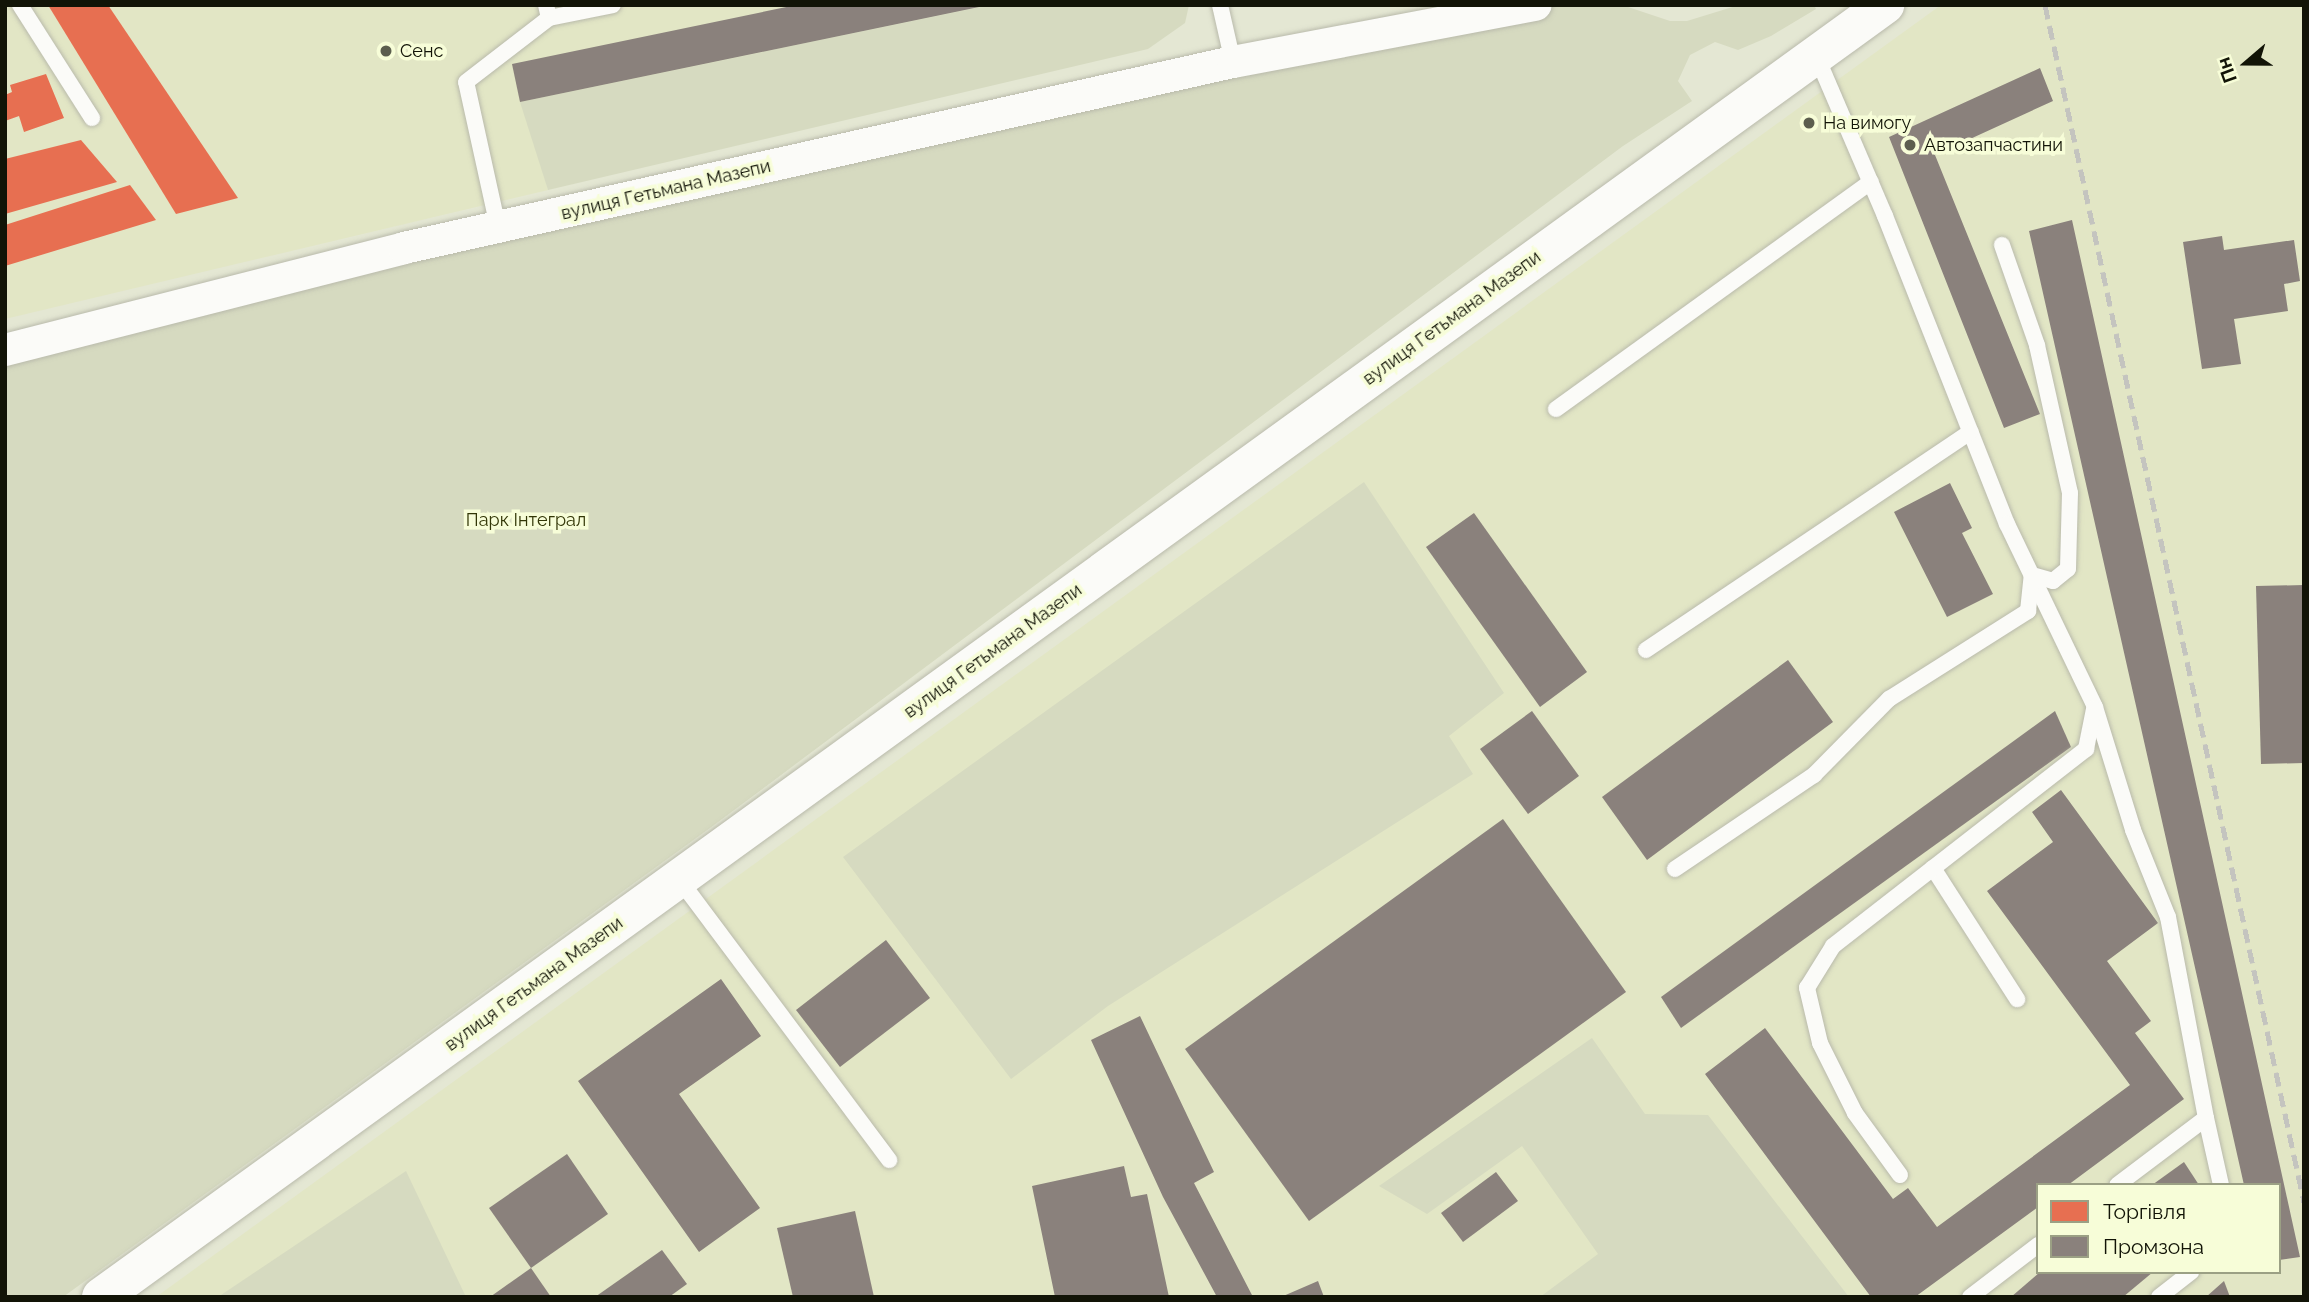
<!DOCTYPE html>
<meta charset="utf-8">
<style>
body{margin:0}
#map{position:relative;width:2309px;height:1302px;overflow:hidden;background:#e4e7d3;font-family:Raleway,sans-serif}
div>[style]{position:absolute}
.built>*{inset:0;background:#e2e6c5}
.green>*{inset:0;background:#d6dac0}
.shops>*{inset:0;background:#e76f51}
.industry>*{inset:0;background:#8a817c}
.roads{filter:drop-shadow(0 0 2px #b9baab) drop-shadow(0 0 2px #b9baab)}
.service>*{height:16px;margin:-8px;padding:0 8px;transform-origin:8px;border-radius:8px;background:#fbfbf8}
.minor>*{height:32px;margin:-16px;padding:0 16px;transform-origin:16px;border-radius:16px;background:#fbfbf8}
.primary>*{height:38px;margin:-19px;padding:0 19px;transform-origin:19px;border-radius:19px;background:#fbfbf8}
.rail>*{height:5px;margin-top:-2.5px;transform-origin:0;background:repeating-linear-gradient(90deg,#c4c4bf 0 14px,transparent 0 21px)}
.dots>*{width:19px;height:19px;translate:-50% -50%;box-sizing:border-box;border:4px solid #f7fdd8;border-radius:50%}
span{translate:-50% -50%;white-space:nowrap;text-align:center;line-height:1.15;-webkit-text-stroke:7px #f7fdd8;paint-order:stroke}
.poi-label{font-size:18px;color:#121407}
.left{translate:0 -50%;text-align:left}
.street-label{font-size:18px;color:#121407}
.park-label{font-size:18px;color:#323606}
.frame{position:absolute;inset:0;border:7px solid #121407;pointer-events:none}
.legend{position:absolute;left:2036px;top:1183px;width:245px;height:91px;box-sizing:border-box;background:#f7fdd8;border:2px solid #9ba084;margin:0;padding:9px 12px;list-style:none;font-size:21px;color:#121407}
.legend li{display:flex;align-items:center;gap:14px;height:35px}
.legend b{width:35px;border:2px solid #9ba084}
.north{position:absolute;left:2211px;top:28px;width:70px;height:70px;-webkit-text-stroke:5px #f7fdd8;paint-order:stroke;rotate:250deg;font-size:19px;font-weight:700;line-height:28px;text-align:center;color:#121407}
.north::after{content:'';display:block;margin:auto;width:24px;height:32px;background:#121407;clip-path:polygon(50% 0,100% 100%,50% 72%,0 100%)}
</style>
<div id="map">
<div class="built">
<div style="clip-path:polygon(5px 5px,990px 5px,523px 102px,548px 190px,5px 319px)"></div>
<div style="clip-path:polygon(evenodd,1941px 5px,2304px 5px,2304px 1297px,156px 1297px,1941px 5px,2038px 1185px,2279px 1185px,2279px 1272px,2038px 1272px,2038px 1185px)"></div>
</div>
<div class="green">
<div style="clip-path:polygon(990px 5px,1189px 5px,1185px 23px,1148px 49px,548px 190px,520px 102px)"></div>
<div style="clip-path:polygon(1543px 5px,1622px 5px,1670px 21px,1687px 21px,1739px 5px,1814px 5px,1816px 9px,1771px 36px,1738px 50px,1715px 42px,1690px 55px,1678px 81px,1692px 101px,1623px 146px,710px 828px,63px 1297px,5px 1297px,5px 355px,498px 227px)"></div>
<div style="clip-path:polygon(1364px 482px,1504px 693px,1449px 736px,1473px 774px,1108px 1006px,1011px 1079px,843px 857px)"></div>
<div style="clip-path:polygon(1592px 1038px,1645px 1114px,1708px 1115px,1849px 1297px,1540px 1297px,1598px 1254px,1522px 1146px,1427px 1214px,1379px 1186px)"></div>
<div style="clip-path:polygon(406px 1171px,466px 1297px,218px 1297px)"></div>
</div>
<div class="shops">
<div style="clip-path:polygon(48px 5px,108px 5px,238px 198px,176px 214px)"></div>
<div style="clip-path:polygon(46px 74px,64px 118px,24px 132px,19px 116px,5px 121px,5px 95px,12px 92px,10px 85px)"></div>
<div style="clip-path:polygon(81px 140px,117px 182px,5px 214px,5px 159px)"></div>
<div style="clip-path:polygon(130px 185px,156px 220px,5px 266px,5px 225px)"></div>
</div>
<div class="industry">
<div style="clip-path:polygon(796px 5px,984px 6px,520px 102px,512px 64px)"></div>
<div style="clip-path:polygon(2040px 68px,2053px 101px,1935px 155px,2040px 414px,2004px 428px,1889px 137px)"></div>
<div style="clip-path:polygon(2072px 220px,2300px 1257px,2279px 1260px,2279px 1185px,2244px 1185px,2029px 231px)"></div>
<div style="clip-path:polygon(2222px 236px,2224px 250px,2294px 240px,2300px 281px,2284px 284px,2288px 311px,2234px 319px,2241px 364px,2202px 369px,2183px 242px)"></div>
<div style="clip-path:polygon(1950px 483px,1972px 528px,1962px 533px,1993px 594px,1947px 617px,1894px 512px)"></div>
<div style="clip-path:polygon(1474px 513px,1587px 672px,1540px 707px,1426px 547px)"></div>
<div style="clip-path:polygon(2304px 585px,2304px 763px,2261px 764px,2256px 586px)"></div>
<div style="clip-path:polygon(1788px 660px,1833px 722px,1647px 860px,1602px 797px)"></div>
<div style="clip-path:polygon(1532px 711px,1579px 776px,1528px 814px,1480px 749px)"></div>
<div style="clip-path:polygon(2055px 711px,2071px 747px,1681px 1028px,1661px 997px)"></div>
<div style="clip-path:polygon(2061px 790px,2158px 923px,2107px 961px,2151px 1021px,2135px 1033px,2184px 1099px,2068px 1185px,2038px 1185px,2038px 1207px,1915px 1297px,1871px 1297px,1705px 1074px,1765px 1028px,1893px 1199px,1908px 1188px,1937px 1227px,2130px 1085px,1987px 891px,2053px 842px,2032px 812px)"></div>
<div style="clip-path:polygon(1503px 819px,1626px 992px,1309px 1221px,1185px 1049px)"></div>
<div style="clip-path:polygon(886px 940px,930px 998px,840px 1067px,796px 1010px)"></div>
<div style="clip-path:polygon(721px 979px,761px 1036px,679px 1094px,760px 1208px,699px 1252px,578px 1081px)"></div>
<div style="clip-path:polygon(1140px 1016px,1214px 1172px,1194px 1183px,1253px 1297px,1217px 1297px,1163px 1197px,1091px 1040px)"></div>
<div style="clip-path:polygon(567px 1154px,608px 1214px,531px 1268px,489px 1208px)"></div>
<div style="clip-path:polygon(2184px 1162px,2199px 1185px,2152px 1185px)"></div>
<div style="clip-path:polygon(1124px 1166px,1131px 1197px,1147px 1194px,1169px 1297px,1055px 1297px,1032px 1186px)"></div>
<div style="clip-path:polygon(1496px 1172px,1518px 1201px,1463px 1242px,1441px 1213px)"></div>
<div style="clip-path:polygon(855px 1211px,874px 1297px,793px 1297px,777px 1228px)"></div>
<div style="clip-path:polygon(662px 1250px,687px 1284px,669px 1297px,595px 1297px)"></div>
<div style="clip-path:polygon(531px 1268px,551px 1297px,490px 1297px)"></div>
<div style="clip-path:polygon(2040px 1272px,2153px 1272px,2123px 1297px,2011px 1297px)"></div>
<div style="clip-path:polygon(1318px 1281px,1324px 1297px,1281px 1297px)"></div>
<div style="clip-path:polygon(2224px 1281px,2230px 1297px,2206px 1297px)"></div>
</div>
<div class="roads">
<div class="service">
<div style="left:20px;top:5px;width:134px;rotate:57.5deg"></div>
<div style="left:546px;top:5px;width:13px;rotate:77deg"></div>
<div style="left:549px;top:18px;width:65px;rotate:-11.5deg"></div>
<div style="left:1220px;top:5px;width:58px;rotate:77.2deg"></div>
<div style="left:1816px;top:55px;width:175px;rotate:66.8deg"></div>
<div style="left:1885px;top:216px;width:331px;rotate:68.4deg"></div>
<div style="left:2007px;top:524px;width:203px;rotate:64.3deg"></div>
<div style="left:2095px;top:707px;width:129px;rotate:72.8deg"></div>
<div style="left:2133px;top:830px;width:94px;rotate:68.1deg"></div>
<div style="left:2168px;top:917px;width:205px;rotate:79.3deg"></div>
<div style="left:2206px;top:1118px;width:111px;rotate:143deg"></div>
<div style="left:498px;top:227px;width:148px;rotate:-102.4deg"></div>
<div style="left:466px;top:82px;width:105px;rotate:-37.6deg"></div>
<div style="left:1556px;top:409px;width:388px;rotate:-35.8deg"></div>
<div style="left:1646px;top:650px;width:391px;rotate:-33.9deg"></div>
<div style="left:1933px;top:868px;width:156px;rotate:57.3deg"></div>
<div style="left:1675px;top:869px;width:168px;rotate:-34.1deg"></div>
<div style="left:1814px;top:775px;width:107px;rotate:-45.4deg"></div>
<div style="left:1889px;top:699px;width:165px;rotate:-32.3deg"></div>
<div style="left:2028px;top:611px;width:36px;rotate:-84deg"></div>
<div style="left:2032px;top:575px;width:22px;rotate:16deg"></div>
<div style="left:2053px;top:581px;width:19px;rotate:-39deg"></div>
<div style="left:2068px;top:569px;width:76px;rotate:-88.5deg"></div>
<div style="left:2070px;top:493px;width:152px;rotate:-102.6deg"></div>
<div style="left:2037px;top:345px;width:106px;rotate:-109.3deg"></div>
<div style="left:679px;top:879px;width:351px;rotate:53.2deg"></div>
<div style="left:2206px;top:1118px;width:69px;rotate:77.4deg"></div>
<div style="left:1900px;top:1175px;width:77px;rotate:-126deg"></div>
<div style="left:1855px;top:1113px;width:78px;rotate:-116.6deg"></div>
<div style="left:1820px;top:1043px;width:57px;rotate:-103.3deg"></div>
<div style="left:1807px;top:988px;width:49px;rotate:-58.2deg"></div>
<div style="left:1833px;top:946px;width:321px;rotate:-37.9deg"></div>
<div style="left:2086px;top:749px;width:41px;rotate:-78.7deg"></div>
<div style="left:1970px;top:1297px;width:86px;rotate:-37.4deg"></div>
<div style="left:2159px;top:1297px;width:41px;rotate:-38deg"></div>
</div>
<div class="minor">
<div style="left:5px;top:350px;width:412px;rotate:-14.3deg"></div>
<div style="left:404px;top:248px;width:850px;rotate:-12.65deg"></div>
<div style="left:1233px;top:62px;width:308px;rotate:-10.7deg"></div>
</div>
<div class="primary">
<div style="left:101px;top:1297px;width:2203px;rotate:-35.91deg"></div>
</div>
</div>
<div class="rail">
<div style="left:2045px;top:5px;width:1225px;rotate:77.79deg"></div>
</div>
<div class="dots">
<div style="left:386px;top:51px;background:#5c5e4e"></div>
<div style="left:1809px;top:123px;background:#5c5e4e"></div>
<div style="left:1910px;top:145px;background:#5c5e4e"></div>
</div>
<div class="poi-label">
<span class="left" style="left:400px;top:51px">Сенс</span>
<span class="left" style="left:1823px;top:123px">На вимогу</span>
<span class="left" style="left:1924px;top:145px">Автозапчастини</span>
</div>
<div class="street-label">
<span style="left:666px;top:190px;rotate:-13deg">вулиця Гетьмана Мазепи</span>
<span style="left:1452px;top:318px;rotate:-36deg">вулиця Гетьмана Мазепи</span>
<span style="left:993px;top:651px;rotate:-36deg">вулиця Гетьмана Мазепи</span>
<span style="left:534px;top:984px;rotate:-36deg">вулиця Гетьмана Мазепи</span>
</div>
<div class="park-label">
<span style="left:526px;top:520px">Парк Інтеграл</span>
</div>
<div class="frame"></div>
<ul class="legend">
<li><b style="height:19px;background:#e76f51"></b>Торгівля</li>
<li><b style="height:19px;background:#8a817c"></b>Промзона</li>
</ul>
<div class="north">Пн</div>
</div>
